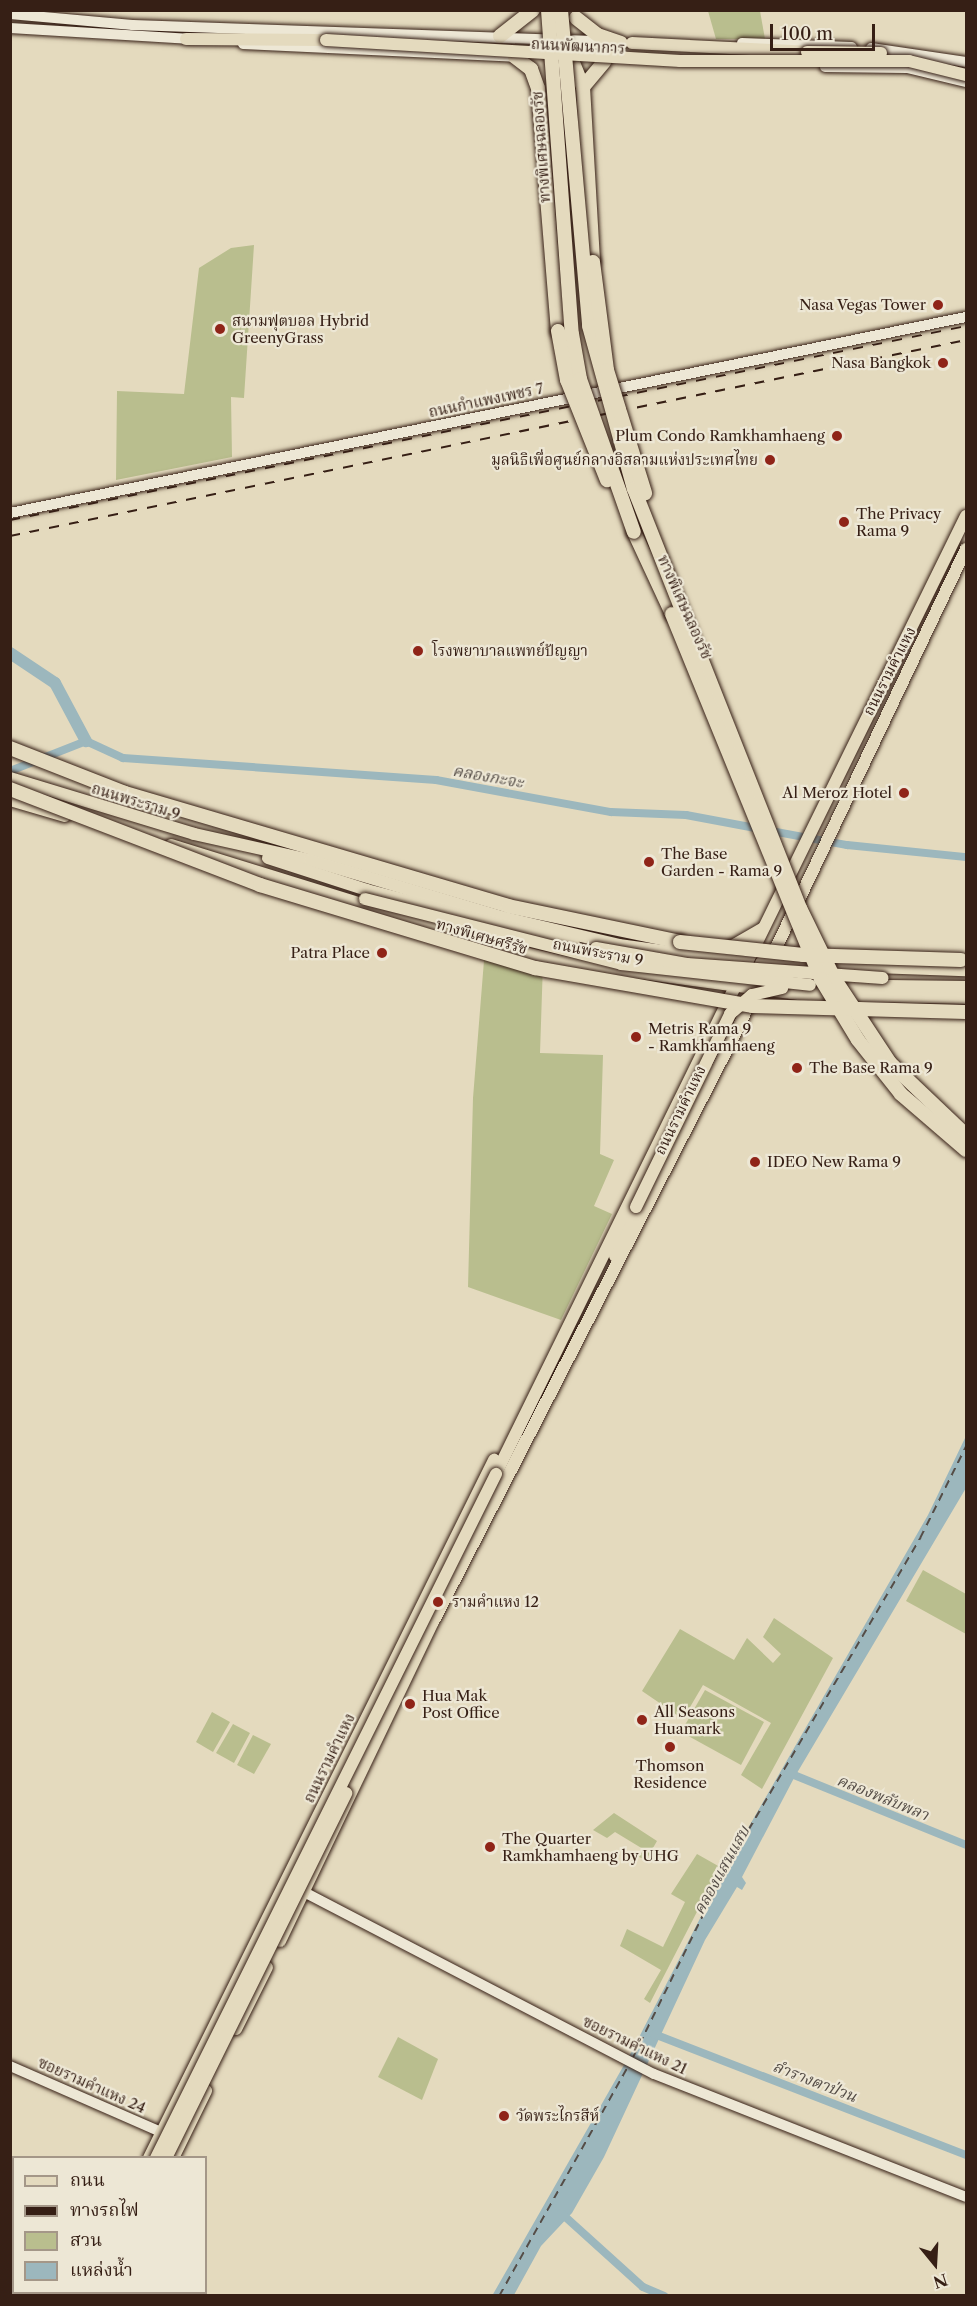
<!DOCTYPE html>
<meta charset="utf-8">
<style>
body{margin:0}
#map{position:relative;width:977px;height:2306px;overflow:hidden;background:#e4dabe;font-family:"Libre Caslon Text","Noto Serif Thai",serif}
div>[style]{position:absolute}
.green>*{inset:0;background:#b9be8e}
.water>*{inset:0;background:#9cb7bd}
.canal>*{height:8px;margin:-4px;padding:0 4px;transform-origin:4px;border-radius:4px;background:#9cb7bd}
.river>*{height:12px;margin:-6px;padding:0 6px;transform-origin:6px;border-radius:6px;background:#9cb7bd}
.ferry>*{height:1.5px;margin-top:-0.75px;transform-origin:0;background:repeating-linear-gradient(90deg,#554d47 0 8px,transparent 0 14px)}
.roads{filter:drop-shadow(0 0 2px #361f15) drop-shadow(0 0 2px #361f15)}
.secondary>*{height:10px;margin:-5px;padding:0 5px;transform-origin:5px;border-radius:5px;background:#ede7d5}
.primary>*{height:12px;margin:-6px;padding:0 6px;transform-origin:6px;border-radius:6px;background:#e4dabe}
.highway>*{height:14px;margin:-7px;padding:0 7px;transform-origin:7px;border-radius:7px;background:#e4dabe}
.rail>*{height:2px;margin-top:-1px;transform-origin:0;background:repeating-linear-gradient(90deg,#361f15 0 10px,transparent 0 20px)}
.bridges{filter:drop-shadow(0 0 2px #361f15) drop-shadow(0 0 2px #361f15)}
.primary-bridge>*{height:12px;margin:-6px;padding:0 6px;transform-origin:6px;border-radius:6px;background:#e4dabe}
.highway-bridge>*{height:14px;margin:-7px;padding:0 7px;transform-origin:7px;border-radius:7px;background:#e4dabe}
.dots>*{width:16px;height:16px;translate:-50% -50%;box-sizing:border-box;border:3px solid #ede7d5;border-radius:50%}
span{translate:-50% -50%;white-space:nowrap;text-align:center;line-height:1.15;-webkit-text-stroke:4.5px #ede7d5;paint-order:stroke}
.street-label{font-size:15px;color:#361f15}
.poi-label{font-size:15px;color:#361f15}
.right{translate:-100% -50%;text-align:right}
.left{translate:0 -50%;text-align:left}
.water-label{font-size:16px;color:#554d47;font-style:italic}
.frame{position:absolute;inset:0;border:12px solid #361f15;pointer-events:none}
.legend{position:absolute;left:12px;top:2156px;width:195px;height:138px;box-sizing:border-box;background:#ede7d5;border:2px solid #a49788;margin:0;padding:8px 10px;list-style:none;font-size:18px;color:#361f15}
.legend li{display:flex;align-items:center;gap:12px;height:30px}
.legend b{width:30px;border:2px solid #a49788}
.north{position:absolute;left:905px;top:2234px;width:60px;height:60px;-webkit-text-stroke:4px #ede7d5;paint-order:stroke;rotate:162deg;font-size:16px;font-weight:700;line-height:24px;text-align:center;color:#361f15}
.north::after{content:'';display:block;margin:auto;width:21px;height:27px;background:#361f15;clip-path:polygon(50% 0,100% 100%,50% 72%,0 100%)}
.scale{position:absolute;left:770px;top:24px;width:105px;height:27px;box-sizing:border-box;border:3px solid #361f15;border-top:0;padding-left:8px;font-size:18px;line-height:21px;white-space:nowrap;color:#361f15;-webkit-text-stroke:4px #ede7d5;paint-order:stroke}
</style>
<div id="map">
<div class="green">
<div style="clip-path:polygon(708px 11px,760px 11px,765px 39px,716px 39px)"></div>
<div style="clip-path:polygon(254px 245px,244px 398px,231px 397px,232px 457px,116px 480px,117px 391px,184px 394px,199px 268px,231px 248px)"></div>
<div style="clip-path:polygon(485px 948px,543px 963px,540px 1053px,603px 1055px,600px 1154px,614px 1160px,594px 1206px,612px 1214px,561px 1320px,468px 1287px,473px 1098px)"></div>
<div style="clip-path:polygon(923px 1570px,966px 1594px,966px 1634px,906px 1601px)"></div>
<div style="clip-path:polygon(774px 1618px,833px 1658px,762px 1789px,741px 1775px,771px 1723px,703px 1685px,683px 1719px,642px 1691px,680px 1629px,734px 1660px,747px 1638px,773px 1663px,781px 1654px,763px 1637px)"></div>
<div style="clip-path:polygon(705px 1690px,764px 1722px,741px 1765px,681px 1732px)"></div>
<div style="clip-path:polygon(212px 1712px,230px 1722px,213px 1752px,196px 1742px)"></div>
<div style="clip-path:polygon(233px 1724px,250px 1733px,234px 1763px,216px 1753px)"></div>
<div style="clip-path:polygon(253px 1735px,271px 1744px,254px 1774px,237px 1765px)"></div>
<div style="clip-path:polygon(614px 1813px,657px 1841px,646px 1860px,639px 1857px,643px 1849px,615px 1832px,607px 1838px,593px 1830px)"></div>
<div style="clip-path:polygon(697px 1854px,720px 1867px,650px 2003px,644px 1999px,661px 1970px,620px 1946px,627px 1929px,663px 1947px,685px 1902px,671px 1894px)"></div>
<div style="clip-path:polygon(398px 2037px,438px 2059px,422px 2100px,378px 2077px)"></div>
</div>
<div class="water">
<div style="clip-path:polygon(966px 1436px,966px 1488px,794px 1778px,742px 1877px,746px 1883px,742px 1890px,737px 1887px,705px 1940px,604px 2157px,572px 2213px,541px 2246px,514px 2295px,492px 2296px,632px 2051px,732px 1856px,928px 1515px)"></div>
</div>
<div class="canal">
<div style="left:10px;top:771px;width:82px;rotate:-21.5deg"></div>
<div style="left:86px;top:741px;width:41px;rotate:24.7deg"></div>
<div style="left:123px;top:758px;width:314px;rotate:4deg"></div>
<div style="left:436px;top:780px;width:178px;rotate:10.4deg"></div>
<div style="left:611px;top:812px;width:75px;rotate:2.3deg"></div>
<div style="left:686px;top:815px;width:164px;rotate:10.6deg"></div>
<div style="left:847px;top:845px;width:120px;rotate:5.8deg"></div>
<div style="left:789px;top:1773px;width:191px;rotate:22.1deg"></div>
<div style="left:654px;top:2034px;width:335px;rotate:21.2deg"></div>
<div style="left:561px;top:2213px;width:110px;rotate:42.1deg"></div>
<div style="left:643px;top:2287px;width:23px;rotate:23deg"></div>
</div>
<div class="river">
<div style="left:10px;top:653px;width:54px;rotate:33.7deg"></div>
<div style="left:55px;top:683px;width:66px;rotate:61.9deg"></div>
</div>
<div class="ferry">
<div style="left:633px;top:2057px;width:213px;rotate:-63.8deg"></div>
<div style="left:727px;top:1866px;width:381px;rotate:-59.5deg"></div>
<div style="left:920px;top:1538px;width:103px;rotate:-63.4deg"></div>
<div style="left:499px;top:2296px;width:264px;rotate:-60.7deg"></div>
</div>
<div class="roads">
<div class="secondary">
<div style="left:10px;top:14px;width:123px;rotate:5.1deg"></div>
<div style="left:133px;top:25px;width:476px;rotate:2deg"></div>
<div style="left:10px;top:28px;width:182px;rotate:3.5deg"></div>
<div style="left:742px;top:43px;width:110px;rotate:2.1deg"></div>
<div style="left:243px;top:44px;width:278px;rotate:2.7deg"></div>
<div style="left:871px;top:48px;width:96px;rotate:8.4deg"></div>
<div style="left:825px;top:67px;width:82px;rotate:0.7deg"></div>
<div style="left:907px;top:68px;width:61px;rotate:13.3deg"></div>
<div style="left:10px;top:513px;width:976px;rotate:-11.59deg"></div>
<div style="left:304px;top:1892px;width:394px;rotate:27.5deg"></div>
<div style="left:654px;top:2074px;width:335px;rotate:21.5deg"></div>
<div style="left:10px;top:2066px;width:165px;rotate:23.6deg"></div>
</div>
<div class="primary">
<div style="left:186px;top:39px;width:140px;rotate:0.4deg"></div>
<div style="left:632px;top:43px;width:175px;rotate:2.9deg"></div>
<div style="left:10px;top:778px;width:192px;rotate:16.9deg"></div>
<div style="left:194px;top:834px;width:119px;rotate:12.6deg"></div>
<div style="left:310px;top:860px;width:199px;rotate:16.6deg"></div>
<div style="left:501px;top:917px;width:121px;rotate:13.3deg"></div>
<div style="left:619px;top:945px;width:125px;rotate:7.8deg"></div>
<div style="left:10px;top:800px;width:57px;rotate:16.2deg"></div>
<div style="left:171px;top:845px;width:349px;rotate:17.2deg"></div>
<div style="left:504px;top:948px;width:71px;rotate:13.1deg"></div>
<div style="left:573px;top:964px;width:233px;rotate:7.6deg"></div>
<div style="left:804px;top:995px;width:162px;rotate:1.1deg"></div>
<div style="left:268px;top:858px;width:104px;rotate:17.9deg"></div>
<div style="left:367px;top:890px;width:214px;rotate:14.6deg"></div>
<div style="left:729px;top:948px;width:39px;rotate:-30deg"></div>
<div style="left:761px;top:963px;width:205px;rotate:2deg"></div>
<div style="left:810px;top:985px;width:156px;rotate:0.7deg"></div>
<div style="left:615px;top:1256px;width:53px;rotate:-66.8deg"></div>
<div style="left:496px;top:1474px;width:1067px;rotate:-63.87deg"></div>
<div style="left:280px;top:1941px;width:354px;rotate:-64.4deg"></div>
<div style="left:433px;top:1622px;width:663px;rotate:-62.82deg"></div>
<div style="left:736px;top:1032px;width:535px;rotate:-64.54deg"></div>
<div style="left:236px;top:2029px;width:69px;rotate:-63.4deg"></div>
<div style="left:149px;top:2158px;width:779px;rotate:-63.7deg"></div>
<div style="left:173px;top:2158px;width:75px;rotate:-63.8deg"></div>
<div style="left:88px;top:2296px;width:4px;rotate:-76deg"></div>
<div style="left:105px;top:2296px;width:4px;rotate:-76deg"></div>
</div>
<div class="highway">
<div style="left:576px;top:18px;width:28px;rotate:38deg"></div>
<div style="left:598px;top:35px;width:24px;rotate:19deg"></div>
<div style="left:500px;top:36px;width:42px;rotate:-38.2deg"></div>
<div style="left:515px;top:57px;width:20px;rotate:37deg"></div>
<div style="left:531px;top:69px;width:20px;rotate:70deg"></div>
<div style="left:538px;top:88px;width:244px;rotate:85.3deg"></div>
<div style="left:572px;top:60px;width:29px;rotate:68deg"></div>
<div style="left:583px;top:87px;width:175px;rotate:86.7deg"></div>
<div style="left:583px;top:87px;width:33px;rotate:-50deg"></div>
<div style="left:634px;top:532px;width:90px;rotate:65.1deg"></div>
<div style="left:10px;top:748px;width:123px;rotate:21.4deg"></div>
<div style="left:125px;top:793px;width:399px;rotate:16.4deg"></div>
<div style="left:508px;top:906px;width:176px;rotate:11.8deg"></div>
</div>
</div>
<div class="rail">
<div style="left:10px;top:520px;width:975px;rotate:-11.47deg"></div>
<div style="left:10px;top:536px;width:976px;rotate:-11.59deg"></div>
</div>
<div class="bridges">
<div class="primary-bridge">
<div style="left:326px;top:40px;width:355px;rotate:3.4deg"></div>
<div style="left:680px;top:61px;width:229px"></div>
<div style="left:909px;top:61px;width:59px;rotate:13.8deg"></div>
<div style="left:807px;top:52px;width:74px;rotate:0.8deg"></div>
<div style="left:365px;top:899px;width:264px;rotate:14.2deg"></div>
<div style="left:621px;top:964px;width:190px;rotate:6.3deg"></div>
<div style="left:596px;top:948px;width:92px;rotate:10deg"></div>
<div style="left:687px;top:964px;width:196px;rotate:4.1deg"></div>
<div style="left:636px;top:1207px;width:215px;rotate:-64deg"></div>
<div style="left:730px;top:1014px;width:29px;rotate:-41deg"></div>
<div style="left:752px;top:995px;width:31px;rotate:-13deg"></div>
<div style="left:156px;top:2158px;width:764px;rotate:-63.57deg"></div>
<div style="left:166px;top:2158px;width:407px;rotate:-63.7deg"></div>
</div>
<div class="highway-bridge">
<div style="left:548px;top:10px;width:325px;rotate:85.8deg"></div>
<div style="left:572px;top:334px;width:46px;rotate:79.9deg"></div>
<div style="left:580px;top:379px;width:162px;rotate:70.6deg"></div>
<div style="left:561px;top:10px;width:317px;rotate:84.9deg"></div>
<div style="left:589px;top:326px;width:169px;rotate:74.6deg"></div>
<div style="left:634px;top:489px;width:451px;rotate:68.4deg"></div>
<div style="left:800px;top:908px;width:78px;rotate:64.1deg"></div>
<div style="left:834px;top:978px;width:102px;rotate:56.6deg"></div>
<div style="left:890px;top:1063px;width:105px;rotate:43.5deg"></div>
<div style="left:593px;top:262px;width:109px;rotate:82.6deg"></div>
<div style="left:607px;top:370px;width:129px;rotate:72.8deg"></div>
<div style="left:558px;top:331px;width:50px;rotate:79.6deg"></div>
<div style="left:567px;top:380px;width:108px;rotate:68.2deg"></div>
<div style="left:672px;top:614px;width:394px;rotate:67.8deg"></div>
<div style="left:821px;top:979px;width:71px;rotate:58.8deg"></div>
<div style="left:858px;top:1040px;width:69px;rotate:51.5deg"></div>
<div style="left:901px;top:1094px;width:86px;rotate:40.7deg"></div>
<div style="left:10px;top:789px;width:268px;rotate:21deg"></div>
<div style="left:260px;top:885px;width:287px;rotate:16.8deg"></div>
<div style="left:535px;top:968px;width:220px;rotate:9.9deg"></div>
<div style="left:752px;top:1006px;width:214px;rotate:1.6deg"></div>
<div style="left:680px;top:942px;width:124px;rotate:6deg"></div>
<div style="left:803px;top:955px;width:158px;rotate:1.8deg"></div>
</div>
</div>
<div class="dots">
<div style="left:938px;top:305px;background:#8f2418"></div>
<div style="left:220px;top:329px;background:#8f2418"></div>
<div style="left:943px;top:363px;background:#8f2418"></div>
<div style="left:837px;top:436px;background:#8f2418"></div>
<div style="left:770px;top:460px;background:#8f2418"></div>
<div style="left:844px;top:522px;background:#8f2418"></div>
<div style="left:418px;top:651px;background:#8f2418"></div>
<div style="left:904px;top:793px;background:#8f2418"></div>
<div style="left:649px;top:862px;background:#8f2418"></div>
<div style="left:382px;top:953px;background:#8f2418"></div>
<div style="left:636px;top:1037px;background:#8f2418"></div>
<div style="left:797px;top:1068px;background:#8f2418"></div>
<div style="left:755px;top:1162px;background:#8f2418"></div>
<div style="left:438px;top:1602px;background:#8f2418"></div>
<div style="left:410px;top:1704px;background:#8f2418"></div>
<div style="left:642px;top:1720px;background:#8f2418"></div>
<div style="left:670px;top:1747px;background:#8f2418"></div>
<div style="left:490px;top:1847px;background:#8f2418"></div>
<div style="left:504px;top:2116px;background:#8f2418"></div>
</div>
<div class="street-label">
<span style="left:578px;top:46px;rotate:3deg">ถนนพัฒนาการ</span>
<span style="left:541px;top:147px;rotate:-94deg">ทางพิเศษฉลองรัช</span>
<span style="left:486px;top:400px;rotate:-12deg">ถนนกำแพงเพชร 7</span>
<span style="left:685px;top:607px;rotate:66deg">ทางพิเศษฉลองรัช</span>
<span style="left:889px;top:671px;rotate:-63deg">ถนนรามคำแหง</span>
<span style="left:136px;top:801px;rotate:17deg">ถนนพระราม 9</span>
<span style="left:482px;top:936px;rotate:16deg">ทางพิเศษศรีรัช</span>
<span style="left:598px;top:952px;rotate:11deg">ถนนพระราม 9</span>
<span style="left:680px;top:1110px;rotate:-64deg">ถนนรามคำแหง</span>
<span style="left:329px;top:1758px;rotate:-64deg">ถนนรามคำแหง</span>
<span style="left:635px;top:2045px;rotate:26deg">ซอยรามคำแหง 21</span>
<span style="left:92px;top:2085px;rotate:24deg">ซอยรามคำแหง 24</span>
</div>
<div class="poi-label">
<span class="right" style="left:926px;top:305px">Nasa Vegas Tower</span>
<span class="left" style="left:232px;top:329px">สนามฟุตบอล Hybrid<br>GreenyGrass</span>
<span class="right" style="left:931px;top:363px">Nasa Bangkok</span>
<span class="right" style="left:825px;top:436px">Plum Condo Ramkhamhaeng</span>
<span class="right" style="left:758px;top:460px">มูลนิธิเพื่อศูนย์กลางอิสลามแห่งประเทศไทย</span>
<span class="left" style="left:856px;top:522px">The Privacy<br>Rama 9</span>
<span class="left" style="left:432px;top:651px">โรงพยาบาลแพทย์ปัญญา</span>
<span class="right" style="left:892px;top:793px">Al Meroz Hotel</span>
<span class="left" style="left:661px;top:862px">The Base<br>Garden - Rama 9</span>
<span class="right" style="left:370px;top:953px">Patra Place</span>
<span class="left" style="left:648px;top:1037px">Metris Rama 9<br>- Ramkhamhaeng</span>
<span class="left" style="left:809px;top:1068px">The Base Rama 9</span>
<span class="left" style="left:767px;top:1162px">IDEO New Rama 9</span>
<span class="left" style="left:452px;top:1602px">รามคำแหง 12</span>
<span class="left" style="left:422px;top:1704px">Hua Mak<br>Post Office</span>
<span class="left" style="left:654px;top:1720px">All Seasons<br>Huamark</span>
<span style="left:670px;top:1774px">Thomson<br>Residence</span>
<span class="left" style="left:502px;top:1847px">The Quarter<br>Ramkhamhaeng by UHG</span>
<span class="left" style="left:516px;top:2116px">วัดพระไกรสีห์</span>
</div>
<div class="water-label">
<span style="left:488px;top:776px;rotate:10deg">คลองกะจะ</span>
<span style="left:883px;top:1797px;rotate:22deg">คลองพลับพลา</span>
<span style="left:721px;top:1870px;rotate:-61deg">คลองแสนแสบ</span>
<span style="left:815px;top:2081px;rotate:21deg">ลำรางตาป่วน</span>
</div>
<div class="frame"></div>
<ul class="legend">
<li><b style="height:8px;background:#e4dabe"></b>ถนน</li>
<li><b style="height:8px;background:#361f15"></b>ทางรถไฟ</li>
<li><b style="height:16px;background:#b9be8e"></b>สวน</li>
<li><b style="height:16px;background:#9cb7bd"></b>แหล่งน้ำ</li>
</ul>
<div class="north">N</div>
<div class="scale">100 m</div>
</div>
